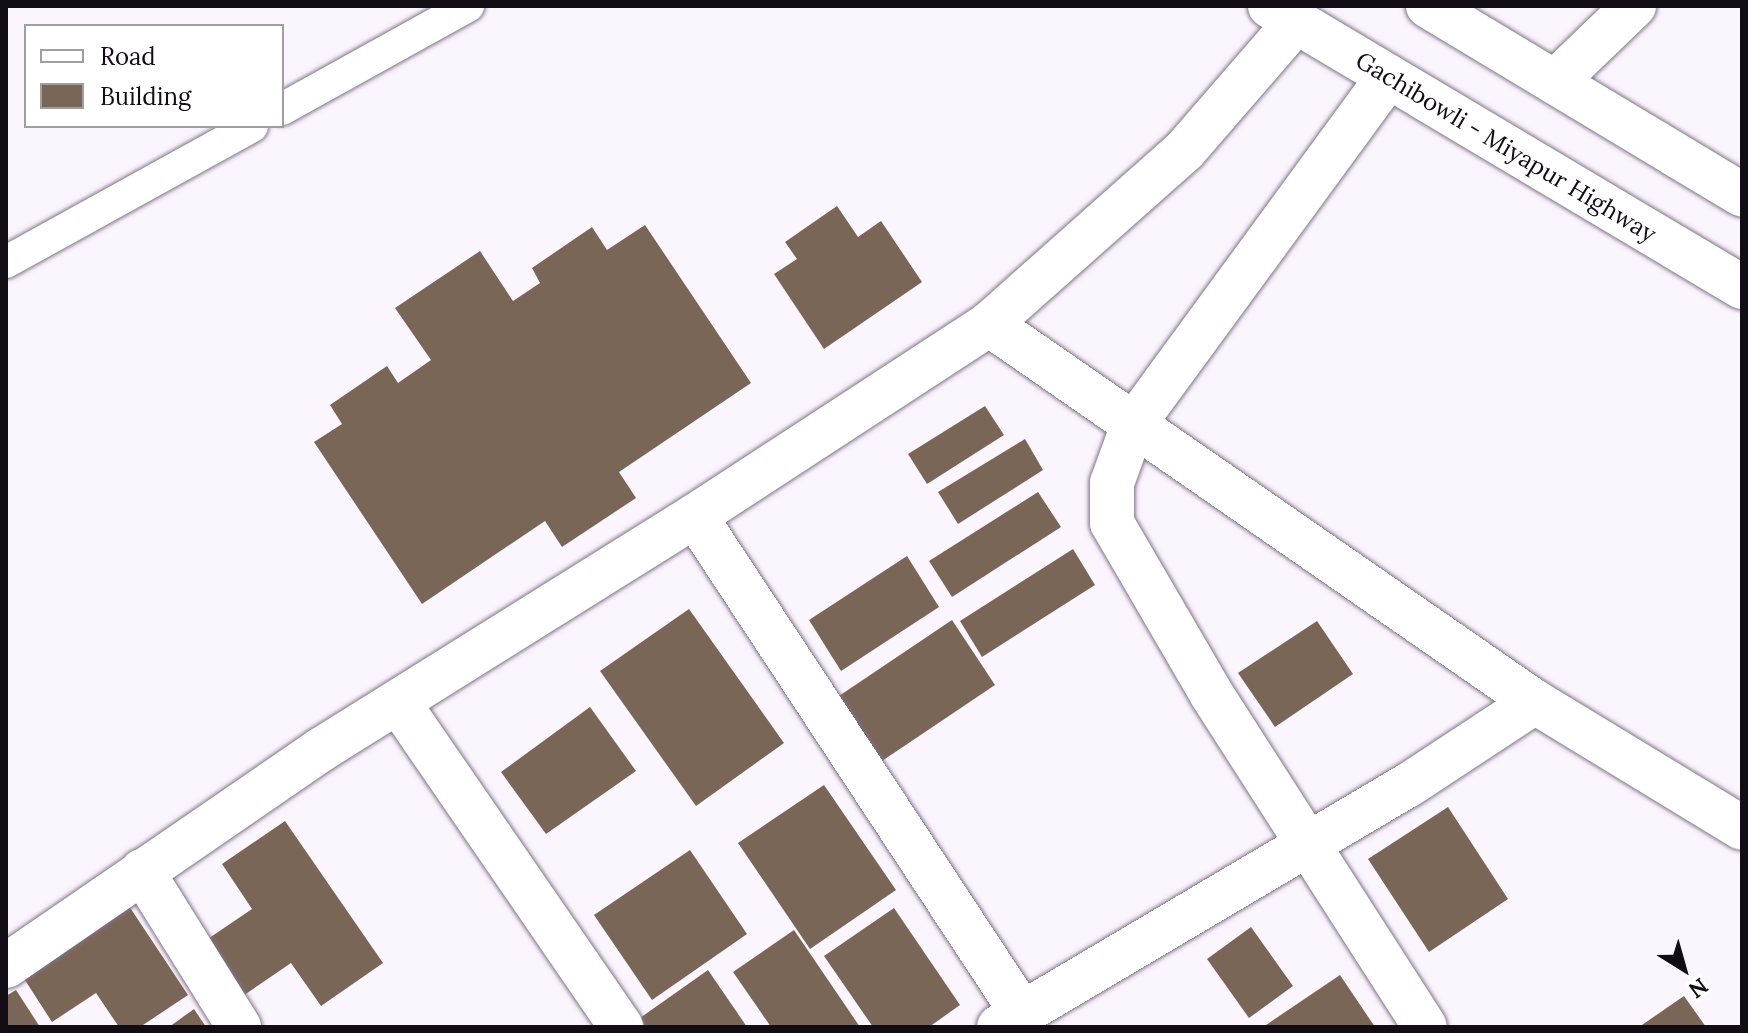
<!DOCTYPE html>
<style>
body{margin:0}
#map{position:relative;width:1748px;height:1033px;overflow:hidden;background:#fbf5fe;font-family:Lora,serif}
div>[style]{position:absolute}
.building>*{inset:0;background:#7a6657}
.roads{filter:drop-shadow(0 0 2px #807386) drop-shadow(0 0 2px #807386)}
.service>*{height:32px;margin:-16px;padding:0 16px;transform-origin:16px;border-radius:16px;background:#fff}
.minor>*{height:44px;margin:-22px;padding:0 22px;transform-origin:22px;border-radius:22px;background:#fff}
.primary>*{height:44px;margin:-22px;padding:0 22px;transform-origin:22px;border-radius:22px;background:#fff}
span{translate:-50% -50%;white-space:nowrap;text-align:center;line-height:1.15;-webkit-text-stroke:8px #fff;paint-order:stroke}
.street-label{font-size:24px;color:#120c14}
.frame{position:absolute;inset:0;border:8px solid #120c14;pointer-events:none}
.legend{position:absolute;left:24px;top:24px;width:260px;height:104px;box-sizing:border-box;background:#fff;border:2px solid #a09ea1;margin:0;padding:10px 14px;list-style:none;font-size:24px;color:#120c14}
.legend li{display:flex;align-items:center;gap:16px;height:40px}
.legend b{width:40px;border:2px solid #a09ea1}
.north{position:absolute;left:1644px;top:929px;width:80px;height:80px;-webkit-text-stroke:6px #fff;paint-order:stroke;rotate:143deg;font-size:22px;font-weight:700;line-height:32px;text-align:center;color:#120c14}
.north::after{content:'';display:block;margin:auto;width:28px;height:36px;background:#120c14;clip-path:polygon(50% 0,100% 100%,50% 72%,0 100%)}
</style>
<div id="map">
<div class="building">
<div style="clip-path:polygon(837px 206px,858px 237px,881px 221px,922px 282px,824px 349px,774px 274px,797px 259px,785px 242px)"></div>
<div style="clip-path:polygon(645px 225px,751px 383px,619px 472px,636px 498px,562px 547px,545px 521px,422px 604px,314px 442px,342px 424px,330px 405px,387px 366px,398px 383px,431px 360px,395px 308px,480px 251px,513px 301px,540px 283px,532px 268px,592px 227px,607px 250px)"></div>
<div style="clip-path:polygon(985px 406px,1004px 435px,927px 484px,908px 454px)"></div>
<div style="clip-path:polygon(1025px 439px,1043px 470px,958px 524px,938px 492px)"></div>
<div style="clip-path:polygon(1038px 492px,1061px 527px,952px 597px,929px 561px)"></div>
<div style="clip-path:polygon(1073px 549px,1095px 585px,982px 657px,960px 621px)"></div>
<div style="clip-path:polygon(907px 556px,939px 607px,841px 671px,809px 620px)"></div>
<div style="clip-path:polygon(689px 609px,784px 743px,696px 806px,600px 671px)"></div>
<div style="clip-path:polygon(952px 620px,995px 685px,879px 763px,836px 698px)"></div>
<div style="clip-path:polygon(1317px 621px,1353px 674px,1275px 727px,1238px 673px)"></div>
<div style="clip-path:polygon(590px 707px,636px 771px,546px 834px,501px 772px)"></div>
<div style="clip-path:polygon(824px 785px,896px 890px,810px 949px,738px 843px)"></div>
<div style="clip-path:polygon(1448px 807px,1508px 899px,1429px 952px,1368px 859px)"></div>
<div style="clip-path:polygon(285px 821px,383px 963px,321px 1006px,291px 963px,234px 1002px,196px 947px,252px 909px,222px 864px)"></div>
<div style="clip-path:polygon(690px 850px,747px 934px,652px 1000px,594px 915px)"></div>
<div style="clip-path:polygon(129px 906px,188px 995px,140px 1027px,119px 1027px,96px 993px,52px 1022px,23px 977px)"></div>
<div style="clip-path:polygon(894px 908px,960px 1005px,929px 1027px,873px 1027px,824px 956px)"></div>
<div style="clip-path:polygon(1251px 927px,1293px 986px,1249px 1018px,1207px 959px)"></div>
<div style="clip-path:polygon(794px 930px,860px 1027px,771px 1027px,733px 972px)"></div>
<div style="clip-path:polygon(708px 970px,747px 1027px,646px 1027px,640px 1018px)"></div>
<div style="clip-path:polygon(1340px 975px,1375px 1027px,1263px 1027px)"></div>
<div style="clip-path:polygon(16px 990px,40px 1027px,6px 1027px,6px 996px)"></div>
<div style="clip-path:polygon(1684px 996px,1706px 1027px,1639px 1027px)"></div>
<div style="clip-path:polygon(194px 1009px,206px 1027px,169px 1027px)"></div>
</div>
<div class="roads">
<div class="service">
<div style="left:282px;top:109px;width:213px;rotate:-29deg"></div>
<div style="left:6px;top:262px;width:281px;rotate:-28.9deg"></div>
</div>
<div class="minor">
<div style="left:1388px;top:77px;width:431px;rotate:126.2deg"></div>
<div style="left:1133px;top:425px;width:62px;rotate:109.9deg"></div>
<div style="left:1112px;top:483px;width:40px;rotate:90deg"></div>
<div style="left:1112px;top:523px;width:199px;rotate:59.8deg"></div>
<div style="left:1212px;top:695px;width:394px;rotate:57.3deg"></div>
<div style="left:1555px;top:82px;width:110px;rotate:-43.9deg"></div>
<div style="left:989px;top:324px;width:664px;rotate:34.7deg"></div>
<div style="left:1535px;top:702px;width:242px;rotate:31.3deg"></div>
<div style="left:695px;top:516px;width:595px;rotate:56.66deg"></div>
<div style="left:398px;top:702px;width:394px;rotate:55.5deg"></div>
<div style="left:142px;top:871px;width:184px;rotate:58.1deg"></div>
<div style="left:6px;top:966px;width:383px;rotate:-34.5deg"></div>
<div style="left:322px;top:749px;width:440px;rotate:-32deg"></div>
<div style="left:695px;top:516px;width:351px;rotate:-33.1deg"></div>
<div style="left:989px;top:324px;width:262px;rotate:-41.6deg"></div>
<div style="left:1185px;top:150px;width:169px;rotate:-49.1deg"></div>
<div style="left:999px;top:1027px;width:474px;rotate:-30.6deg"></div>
<div style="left:1407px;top:786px;width:153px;rotate:-33.3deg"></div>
</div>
<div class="primary">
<div style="left:1270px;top:6px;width:549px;rotate:30.77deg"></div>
<div style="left:1428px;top:6px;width:366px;rotate:31deg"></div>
</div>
</div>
<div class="street-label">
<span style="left:1506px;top:147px;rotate:31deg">Gachibowli - Miyapur Highway</span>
</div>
<div class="frame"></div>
<ul class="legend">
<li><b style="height:10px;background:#fff"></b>Road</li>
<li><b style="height:22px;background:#7a6657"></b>Building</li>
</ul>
<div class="north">N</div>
</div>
